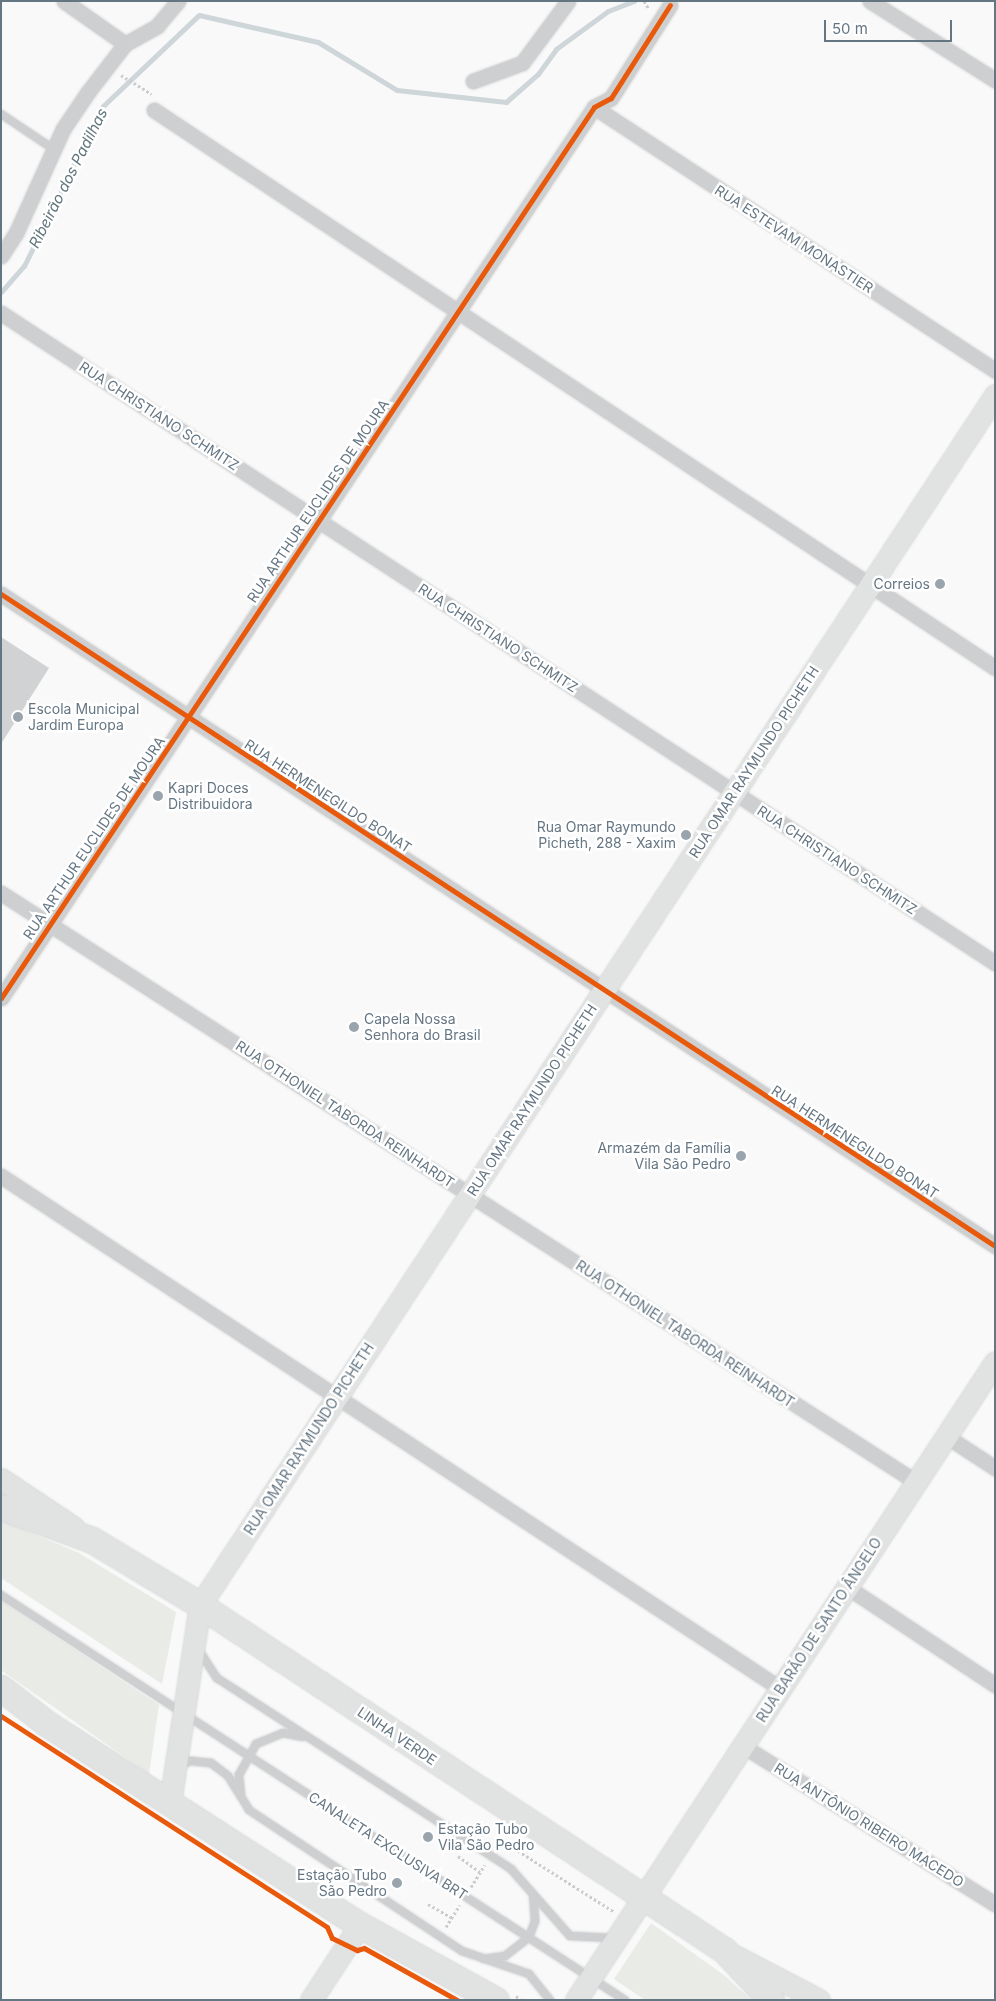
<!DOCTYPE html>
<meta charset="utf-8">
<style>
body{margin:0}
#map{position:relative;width:996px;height:2001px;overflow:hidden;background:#f9f9f9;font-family:Inter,sans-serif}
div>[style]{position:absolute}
.green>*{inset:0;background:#e8ebe6}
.stream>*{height:5px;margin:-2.5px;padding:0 2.5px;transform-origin:2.5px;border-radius:2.5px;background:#ced6d9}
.building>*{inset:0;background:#d0d2d3}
.path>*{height:3px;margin-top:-1.5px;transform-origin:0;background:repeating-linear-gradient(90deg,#cbcccd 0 2.5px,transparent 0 5px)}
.roads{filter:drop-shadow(0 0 1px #d5d6d7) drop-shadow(0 0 1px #d5d6d7)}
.service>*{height:8px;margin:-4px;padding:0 4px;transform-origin:4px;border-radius:4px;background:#cecfd0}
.minor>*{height:15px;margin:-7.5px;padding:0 7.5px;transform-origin:7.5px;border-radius:7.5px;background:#cecfd0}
.secondary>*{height:21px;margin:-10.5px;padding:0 10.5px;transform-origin:10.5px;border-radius:10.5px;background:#e1e2e2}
.trunk>*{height:25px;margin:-12.5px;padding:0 12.5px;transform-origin:12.5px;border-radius:12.5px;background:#e1e2e2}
.cycleway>*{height:5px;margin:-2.5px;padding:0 2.5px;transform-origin:2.5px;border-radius:2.5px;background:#e8590c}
.dots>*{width:14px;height:14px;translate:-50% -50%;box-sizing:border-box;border:2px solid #fff;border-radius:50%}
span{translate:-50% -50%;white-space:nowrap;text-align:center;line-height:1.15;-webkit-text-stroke:5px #fff;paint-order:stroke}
.street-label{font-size:14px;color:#657683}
.poi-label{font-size:14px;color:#657683}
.right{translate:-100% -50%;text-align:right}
.left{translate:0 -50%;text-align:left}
.water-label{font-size:15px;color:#60757c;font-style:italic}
.frame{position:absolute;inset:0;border:2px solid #657683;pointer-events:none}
.scale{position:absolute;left:824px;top:20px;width:128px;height:22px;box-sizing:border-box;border:2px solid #657683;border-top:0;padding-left:6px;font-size:15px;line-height:18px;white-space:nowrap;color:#657683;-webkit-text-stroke:4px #fff;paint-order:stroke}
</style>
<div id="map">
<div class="green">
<div style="clip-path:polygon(1px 1520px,79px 1553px,176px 1612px,162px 1684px,1px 1578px)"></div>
<div style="clip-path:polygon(1px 1601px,159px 1705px,149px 1774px,1px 1670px)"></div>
<div style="clip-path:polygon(651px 1923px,724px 1975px,752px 2000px,645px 2000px,614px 1979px)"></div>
</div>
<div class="stream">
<div style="left:1px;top:292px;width:35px;rotate:-49deg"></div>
<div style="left:24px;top:266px;width:178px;rotate:-63.7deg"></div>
<div style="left:103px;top:106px;width:132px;rotate:-43.5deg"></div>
<div style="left:199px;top:15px;width:122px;rotate:12.8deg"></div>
<div style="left:318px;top:42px;width:92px;rotate:31.3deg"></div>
<div style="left:397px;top:90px;width:110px;rotate:6.3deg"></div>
<div style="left:506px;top:102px;width:43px;rotate:-41.2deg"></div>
<div style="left:538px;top:74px;width:31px;rotate:-54deg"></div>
<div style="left:556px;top:49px;width:64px;rotate:-36.2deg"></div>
<div style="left:608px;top:11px;width:28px;rotate:-21deg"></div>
</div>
<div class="building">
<div style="clip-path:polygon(1px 637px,49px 668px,1px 744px)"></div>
</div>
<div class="path">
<div style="left:644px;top:1px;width:9px;rotate:58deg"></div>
<div style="left:121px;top:75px;width:36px;rotate:32deg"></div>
<div style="left:496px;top:1847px;width:9px;rotate:-54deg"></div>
<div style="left:501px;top:1840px;width:133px;rotate:32.4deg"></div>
<div style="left:458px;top:1856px;width:27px;rotate:36deg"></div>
<div style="left:471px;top:1887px;width:26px;rotate:-58deg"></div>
<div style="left:428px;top:1904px;width:28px;rotate:30deg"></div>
<div style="left:446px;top:1927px;width:26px;rotate:-58deg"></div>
<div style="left:516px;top:1996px;width:7px;rotate:34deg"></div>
</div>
<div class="roads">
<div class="service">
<div style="left:1px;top:114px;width:65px;rotate:33.7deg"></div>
<div style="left:1px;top:1595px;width:744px;rotate:32.99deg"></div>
<div style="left:198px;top:1649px;width:35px;rotate:57deg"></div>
<div style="left:217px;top:1678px;width:351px;rotate:33deg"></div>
<div style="left:511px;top:1869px;width:89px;rotate:48.6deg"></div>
<div style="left:570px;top:1936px;width:42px;rotate:2.7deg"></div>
<div style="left:179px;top:1766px;width:13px;rotate:-23deg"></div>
<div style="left:191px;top:1761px;width:20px;rotate:6deg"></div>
<div style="left:211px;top:1763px;width:21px;rotate:37deg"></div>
<div style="left:228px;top:1776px;width:40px;rotate:58deg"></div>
<div style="left:249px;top:1810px;width:255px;rotate:33.5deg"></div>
<div style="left:462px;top:1951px;width:71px;rotate:18.9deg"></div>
<div style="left:529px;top:1974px;width:33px;rotate:51deg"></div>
<div style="left:241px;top:1795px;width:20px;rotate:-96deg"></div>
<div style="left:239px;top:1775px;width:35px;rotate:-61deg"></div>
<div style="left:256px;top:1744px;width:29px;rotate:-22deg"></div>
<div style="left:283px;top:1733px;width:20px;rotate:11deg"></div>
<div style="left:484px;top:1959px;width:21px;rotate:-8deg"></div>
<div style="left:505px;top:1956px;width:31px;rotate:-38deg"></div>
<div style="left:529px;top:1937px;width:17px;rotate:-69deg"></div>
<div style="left:535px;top:1921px;width:26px;rotate:-94deg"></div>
</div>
<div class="minor">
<div style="left:64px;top:1px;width:75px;rotate:35.2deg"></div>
<div style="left:870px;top:1px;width:148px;rotate:32.3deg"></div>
<div style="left:473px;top:81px;width:52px;rotate:-20.2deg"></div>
<div style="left:522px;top:63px;width:77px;rotate:-53.4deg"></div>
<div style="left:594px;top:107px;width:480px;rotate:33.3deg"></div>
<div style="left:154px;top:110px;width:1009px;rotate:33.56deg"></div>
<div style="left:1px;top:256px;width:27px;rotate:-57deg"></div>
<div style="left:16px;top:233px;width:114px;rotate:-65.7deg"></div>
<div style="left:63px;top:129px;width:45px;rotate:-56deg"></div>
<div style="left:88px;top:92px;width:61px;rotate:-52.4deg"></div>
<div style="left:125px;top:44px;width:37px;rotate:-29deg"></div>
<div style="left:157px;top:26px;width:33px;rotate:-50deg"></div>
<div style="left:1px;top:313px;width:1188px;rotate:33.18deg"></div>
<div style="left:1px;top:594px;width:1189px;rotate:33.26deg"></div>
<div style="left:1px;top:893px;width:1088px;rotate:32.77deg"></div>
<div style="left:1px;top:998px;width:1070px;rotate:-56.35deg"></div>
<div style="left:594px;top:107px;width:19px;rotate:-28deg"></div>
<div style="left:611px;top:98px;width:110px;rotate:-57.6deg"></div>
<div style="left:1px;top:1176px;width:934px;rotate:33.33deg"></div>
<div style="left:946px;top:1436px;width:59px;rotate:33.1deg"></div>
<div style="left:847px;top:1587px;width:178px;rotate:33.5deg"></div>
<div style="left:743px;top:1746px;width:297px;rotate:32.1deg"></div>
</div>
<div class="secondary">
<div style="left:1px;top:1479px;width:87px;rotate:33.7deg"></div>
<div style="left:170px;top:1803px;width:200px;rotate:-81.4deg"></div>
<div style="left:200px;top:1605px;width:1448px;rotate:-56.69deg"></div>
<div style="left:733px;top:1955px;width:97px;rotate:27.6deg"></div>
<div style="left:311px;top:2000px;width:90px;rotate:-56.8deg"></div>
<div style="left:576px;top:2000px;width:763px;rotate:-56.71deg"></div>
</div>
<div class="trunk">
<div style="left:1px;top:1507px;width:97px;rotate:19.9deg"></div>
<div style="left:92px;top:1540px;width:126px;rotate:31deg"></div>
<div style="left:200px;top:1605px;width:627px;rotate:33.36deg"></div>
<div style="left:724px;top:1950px;width:69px;rotate:46.8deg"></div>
<div style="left:1px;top:1688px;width:57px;rotate:37.9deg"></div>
<div style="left:46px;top:1723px;width:373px;rotate:32.8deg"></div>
<div style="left:360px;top:1925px;width:155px;rotate:28.9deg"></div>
</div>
</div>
<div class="cycleway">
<div style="left:1px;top:594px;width:1189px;rotate:33.26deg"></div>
<div style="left:1px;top:998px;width:1070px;rotate:-56.35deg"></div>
<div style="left:594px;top:107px;width:19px;rotate:-28deg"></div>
<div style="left:611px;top:98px;width:110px;rotate:-57.6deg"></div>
<div style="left:1px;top:1716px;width:388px;rotate:32.9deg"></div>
<div style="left:327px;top:1927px;width:12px;rotate:66deg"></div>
<div style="left:332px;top:1938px;width:28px;rotate:26deg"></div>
<div style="left:357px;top:1950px;width:7px;rotate:-16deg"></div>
<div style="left:364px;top:1948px;width:107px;rotate:29.2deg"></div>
</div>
<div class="dots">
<div style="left:940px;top:584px;background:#99a4ac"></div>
<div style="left:18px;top:717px;background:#99a4ac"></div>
<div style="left:158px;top:796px;background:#99a4ac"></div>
<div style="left:686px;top:835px;background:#99a4ac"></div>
<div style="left:354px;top:1027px;background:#99a4ac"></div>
<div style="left:741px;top:1156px;background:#99a4ac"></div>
<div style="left:428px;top:1837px;background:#99a4ac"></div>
<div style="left:397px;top:1883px;background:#99a4ac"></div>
</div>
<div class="street-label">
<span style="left:794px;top:239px;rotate:33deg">RUA ESTEVAM MONASTIER</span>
<span style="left:159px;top:416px;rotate:33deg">RUA CHRISTIANO SCHMITZ</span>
<span style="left:318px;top:501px;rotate:-56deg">RUA ARTHUR EUCLIDES DE MOURA</span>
<span style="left:498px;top:638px;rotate:33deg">RUA CHRISTIANO SCHMITZ</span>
<span style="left:754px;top:762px;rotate:-57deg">RUA OMAR RAYMUNDO PICHETH</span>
<span style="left:328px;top:796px;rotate:33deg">RUA HERMENEGILDO BONAT</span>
<span style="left:94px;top:838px;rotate:-56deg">RUA ARTHUR EUCLIDES DE MOURA</span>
<span style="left:837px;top:860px;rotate:33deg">RUA CHRISTIANO SCHMITZ</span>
<span style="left:532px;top:1100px;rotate:-57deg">RUA OMAR RAYMUNDO PICHETH</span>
<span style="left:345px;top:1114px;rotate:33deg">RUA OTHONIEL TABORDA REINHARDT</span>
<span style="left:855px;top:1142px;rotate:33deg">RUA HERMENEGILDO BONAT</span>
<span style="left:685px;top:1334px;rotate:33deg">RUA OTHONIEL TABORDA REINHARDT</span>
<span style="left:309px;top:1439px;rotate:-57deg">RUA OMAR RAYMUNDO PICHETH</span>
<span style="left:819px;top:1630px;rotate:-57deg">RUA BARÃO DE SANTO ÂNGELO</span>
<span style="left:397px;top:1736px;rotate:34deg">LINHA VERDE</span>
<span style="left:869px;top:1825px;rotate:32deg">RUA ANTÔNIO RIBEIRO MACEDO</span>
<span style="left:388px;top:1846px;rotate:33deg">CANALETA EXCLUSIVA BRT</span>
</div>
<div class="poi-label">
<span class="right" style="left:930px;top:584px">Correios</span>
<span class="left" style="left:28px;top:717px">Escola Municipal<br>Jardim Europa</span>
<span class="left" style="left:168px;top:796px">Kapri Doces<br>Distribuidora</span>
<span class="right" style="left:676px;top:835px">Rua Omar Raymundo<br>Picheth, 288 - Xaxim</span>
<span class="left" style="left:364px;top:1027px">Capela Nossa<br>Senhora do Brasil</span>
<span class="right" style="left:731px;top:1156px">Armazém da Família<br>Vila São Pedro</span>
<span class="left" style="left:438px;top:1837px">Estação Tubo<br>Vila São Pedro</span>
<span class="right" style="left:387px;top:1883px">Estação Tubo<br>São Pedro</span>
</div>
<div class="water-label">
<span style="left:68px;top:178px;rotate:-63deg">Ribeirão dos Padilhas</span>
</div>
<div class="frame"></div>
<div class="scale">50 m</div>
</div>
